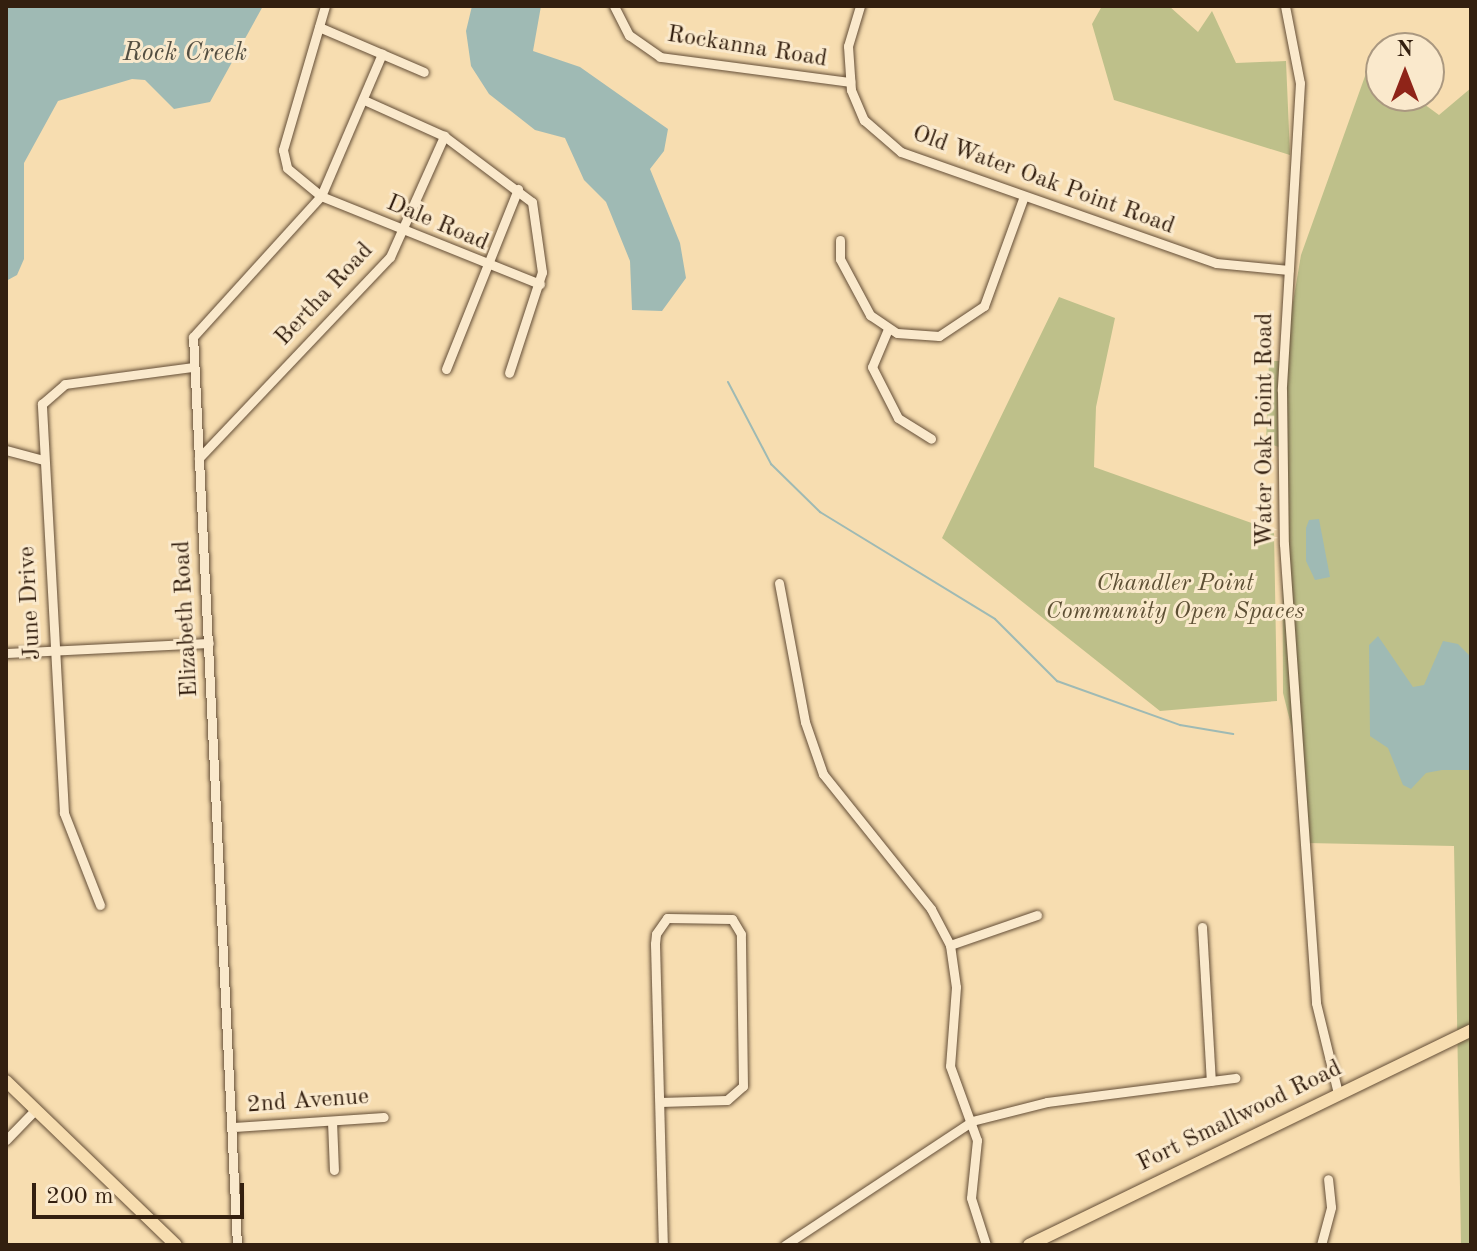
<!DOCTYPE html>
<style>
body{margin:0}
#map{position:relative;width:1477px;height:1251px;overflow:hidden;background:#f7ddb0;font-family:"Old Standard TT",serif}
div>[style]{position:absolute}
.green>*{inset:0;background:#bec08a}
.water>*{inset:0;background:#9fbab4}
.stream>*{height:2px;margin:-1px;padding:0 1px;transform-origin:1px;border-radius:1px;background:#9fbab4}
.roads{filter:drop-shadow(0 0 2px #644e37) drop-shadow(0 0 2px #644e37)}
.minor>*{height:9px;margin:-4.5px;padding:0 4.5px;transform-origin:4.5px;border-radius:4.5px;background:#fae9cc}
.major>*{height:12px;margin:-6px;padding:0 6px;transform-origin:6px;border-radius:6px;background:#f7ddb0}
span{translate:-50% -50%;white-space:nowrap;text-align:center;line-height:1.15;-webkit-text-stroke:6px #fae9cc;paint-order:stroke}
.street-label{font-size:24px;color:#331f0f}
.park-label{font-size:24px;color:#5d4f34;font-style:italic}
.water-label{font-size:26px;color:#534e41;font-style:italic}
.frame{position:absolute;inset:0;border:8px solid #331f0f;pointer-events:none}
.north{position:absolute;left:1365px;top:32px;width:80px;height:80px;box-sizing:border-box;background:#fae9cc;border:2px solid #aa9880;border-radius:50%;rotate:0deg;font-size:22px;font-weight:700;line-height:32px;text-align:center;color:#331f0f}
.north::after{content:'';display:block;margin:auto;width:28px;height:36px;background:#8f2418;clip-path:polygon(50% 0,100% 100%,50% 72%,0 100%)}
.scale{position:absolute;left:32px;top:1183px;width:212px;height:36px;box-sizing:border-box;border:4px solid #331f0f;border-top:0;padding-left:10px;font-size:24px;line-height:28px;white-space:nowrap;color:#331f0f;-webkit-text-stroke:6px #fae9cc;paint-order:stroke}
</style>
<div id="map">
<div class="green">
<div style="clip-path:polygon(1102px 6px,1169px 6px,1198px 32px,1212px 11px,1236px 63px,1286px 61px,1290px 155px,1114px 100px,1092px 24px)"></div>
<div style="clip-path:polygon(1369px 65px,1381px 73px,1381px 96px,1413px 96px,1439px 115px,1471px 88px,1471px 1245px,1461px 1245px,1454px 846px,1307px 843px,1305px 781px,1283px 693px,1282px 448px,1266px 443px,1269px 361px,1283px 361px,1301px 255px)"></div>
<div style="clip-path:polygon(1059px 297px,1115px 318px,1096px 407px,1094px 467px,1274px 531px,1277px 701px,1160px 711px,942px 538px)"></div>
</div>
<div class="water">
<div style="clip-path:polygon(263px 6px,210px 102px,174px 109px,145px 80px,132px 79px,58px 101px,24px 163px,24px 259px,17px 275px,6px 281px,6px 7px)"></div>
<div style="clip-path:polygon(472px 6px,541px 6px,533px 51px,580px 67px,668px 129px,664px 151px,650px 169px,680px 243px,686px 278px,662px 311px,632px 310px,630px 261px,606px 202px,584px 180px,565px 138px,535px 130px,489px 94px,471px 66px,466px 31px)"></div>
<div style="clip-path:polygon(1319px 519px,1330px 577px,1315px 580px,1306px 561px,1306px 528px,1309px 520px)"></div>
<div style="clip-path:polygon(1378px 636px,1413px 687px,1424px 685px,1443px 641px,1458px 644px,1471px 657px,1471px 770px,1442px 770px,1426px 773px,1411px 789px,1403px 785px,1388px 748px,1370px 736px,1369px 645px)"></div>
</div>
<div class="stream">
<div style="left:728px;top:382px;width:93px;rotate:62.3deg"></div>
<div style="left:771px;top:464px;width:69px;rotate:44.4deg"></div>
<div style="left:820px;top:512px;width:205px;rotate:31.4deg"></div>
<div style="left:995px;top:619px;width:88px;rotate:45deg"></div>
<div style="left:1057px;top:681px;width:131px;rotate:19.7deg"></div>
<div style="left:1180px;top:725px;width:54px;rotate:9.6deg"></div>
</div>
<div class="roads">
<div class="minor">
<div style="left:325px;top:6px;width:150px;rotate:106.3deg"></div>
<div style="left:283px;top:150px;width:18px;rotate:77deg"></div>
<div style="left:287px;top:168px;width:44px;rotate:39.5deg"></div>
<div style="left:321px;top:196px;width:236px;rotate:21.9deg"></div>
<div style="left:614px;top:6px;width:33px;rotate:63deg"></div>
<div style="left:629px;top:35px;width:38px;rotate:35deg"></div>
<div style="left:660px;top:57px;width:192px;rotate:7.5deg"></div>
<div style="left:860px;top:6px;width:42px;rotate:106.7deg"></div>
<div style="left:848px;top:46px;width:44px;rotate:86.1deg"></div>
<div style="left:851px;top:90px;width:33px;rotate:67deg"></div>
<div style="left:864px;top:120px;width:49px;rotate:40.9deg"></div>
<div style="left:901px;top:152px;width:334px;rotate:19.4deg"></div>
<div style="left:1216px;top:263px;width:73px;rotate:5.5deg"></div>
<div style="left:1285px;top:6px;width:78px;rotate:79deg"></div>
<div style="left:1300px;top:83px;width:308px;rotate:93.4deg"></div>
<div style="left:1282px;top:390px;width:154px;rotate:89.3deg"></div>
<div style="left:1284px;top:544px;width:460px;rotate:86deg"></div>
<div style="left:1316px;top:1003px;width:93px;rotate:76.3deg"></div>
<div style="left:319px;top:27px;width:114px;rotate:23.2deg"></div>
<div style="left:364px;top:100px;width:88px;rotate:24.2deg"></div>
<div style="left:444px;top:136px;width:110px;rotate:36.9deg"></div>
<div style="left:532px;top:202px;width:71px;rotate:81.9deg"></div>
<div style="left:542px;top:272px;width:106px;rotate:108.1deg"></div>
<div style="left:840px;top:240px;width:19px;rotate:90deg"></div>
<div style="left:840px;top:259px;width:64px;rotate:61.8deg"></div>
<div style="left:870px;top:315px;width:32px;rotate:34deg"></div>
<div style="left:897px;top:333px;width:42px;rotate:4.1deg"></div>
<div style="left:939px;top:336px;width:54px;rotate:-33.7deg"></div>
<div style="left:984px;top:306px;width:117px;rotate:-70deg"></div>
<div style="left:888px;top:329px;width:41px;rotate:112.8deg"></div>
<div style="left:872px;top:367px;width:57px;rotate:63deg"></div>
<div style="left:898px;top:418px;width:39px;rotate:32deg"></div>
<div style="left:446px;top:369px;width:194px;rotate:-68.2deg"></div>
<div style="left:6px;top:450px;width:38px;rotate:15deg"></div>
<div style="left:199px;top:458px;width:277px;rotate:-46.5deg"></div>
<div style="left:390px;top:257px;width:133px;rotate:-65.9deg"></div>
<div style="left:779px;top:583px;width:141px;rotate:79.4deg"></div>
<div style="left:805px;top:722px;width:55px;rotate:70.9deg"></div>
<div style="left:823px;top:774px;width:173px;rotate:51.3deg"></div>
<div style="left:931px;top:909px;width:41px;rotate:62.2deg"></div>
<div style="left:950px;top:945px;width:42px;rotate:81.9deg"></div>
<div style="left:956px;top:987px;width:79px;rotate:94.3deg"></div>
<div style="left:950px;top:1066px;width:79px;rotate:70deg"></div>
<div style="left:977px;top:1140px;width:58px;rotate:95.9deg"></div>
<div style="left:971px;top:1198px;width:49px;rotate:72.3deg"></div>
<div style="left:6px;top:653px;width:203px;rotate:-2.8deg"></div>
<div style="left:100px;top:905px;width:99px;rotate:-111.4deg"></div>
<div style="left:64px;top:813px;width:410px;rotate:-93.1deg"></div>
<div style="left:42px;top:404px;width:30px;rotate:-41deg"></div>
<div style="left:65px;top:384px;width:129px;rotate:-7.6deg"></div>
<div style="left:1202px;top:927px;width:154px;rotate:86.7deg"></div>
<div style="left:950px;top:945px;width:92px;rotate:-19deg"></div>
<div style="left:660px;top:1102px;width:67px;rotate:-1.7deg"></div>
<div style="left:727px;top:1100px;width:21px;rotate:-41deg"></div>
<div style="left:743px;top:1086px;width:152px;rotate:-90.8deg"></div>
<div style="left:741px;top:934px;width:17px;rotate:-121deg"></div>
<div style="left:732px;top:919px;width:65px;rotate:-179.1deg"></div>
<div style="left:667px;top:918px;width:19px;rotate:125deg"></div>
<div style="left:656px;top:934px;width:10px;rotate:96deg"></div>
<div style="left:655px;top:944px;width:301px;rotate:88.5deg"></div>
<div style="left:332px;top:1121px;width:49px;rotate:87.7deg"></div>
<div style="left:234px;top:1127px;width:150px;rotate:-3.8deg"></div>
<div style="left:6px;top:1140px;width:42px;rotate:-46deg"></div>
<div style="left:237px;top:1245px;width:909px;rotate:-92.77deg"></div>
<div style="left:193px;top:337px;width:190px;rotate:-47.8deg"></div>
<div style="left:321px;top:196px;width:155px;rotate:-66.8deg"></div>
<div style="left:785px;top:1245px;width:224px;rotate:-33.5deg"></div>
<div style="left:972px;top:1121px;width:77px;rotate:-14.2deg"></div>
<div style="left:1047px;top:1102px;width:190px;rotate:-7.3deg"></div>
<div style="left:1321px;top:1245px;width:39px;rotate:-75deg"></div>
<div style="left:1331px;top:1207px;width:28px;rotate:-96deg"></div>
</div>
<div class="major">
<div style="left:6px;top:1081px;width:236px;rotate:44deg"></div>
<div style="left:1029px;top:1245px;width:492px;rotate:-25.9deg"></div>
</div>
</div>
<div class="street-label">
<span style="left:747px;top:48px;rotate:9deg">Rockanna Road</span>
<span style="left:1043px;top:181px;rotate:20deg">Old Water Oak Point Road</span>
<span style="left:437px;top:224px;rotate:23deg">Dale Road</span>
<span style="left:325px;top:295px;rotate:-47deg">Bertha Road</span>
<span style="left:1266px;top:430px;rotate:-90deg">Water Oak Point Road</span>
<span style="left:31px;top:603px;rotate:-93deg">June Drive</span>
<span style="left:187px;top:619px;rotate:-93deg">Elizabeth Road</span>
<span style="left:308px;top:1102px;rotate:-4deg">2nd Avenue</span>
<span style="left:1240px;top:1117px;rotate:-26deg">Fort Smallwood Road</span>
</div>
<div class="park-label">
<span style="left:1175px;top:599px">Chandler Point<br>Community Open Spaces</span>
</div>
<div class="water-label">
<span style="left:185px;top:54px">Rock Creek</span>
</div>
<div class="frame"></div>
<div class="north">N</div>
<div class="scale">200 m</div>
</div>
